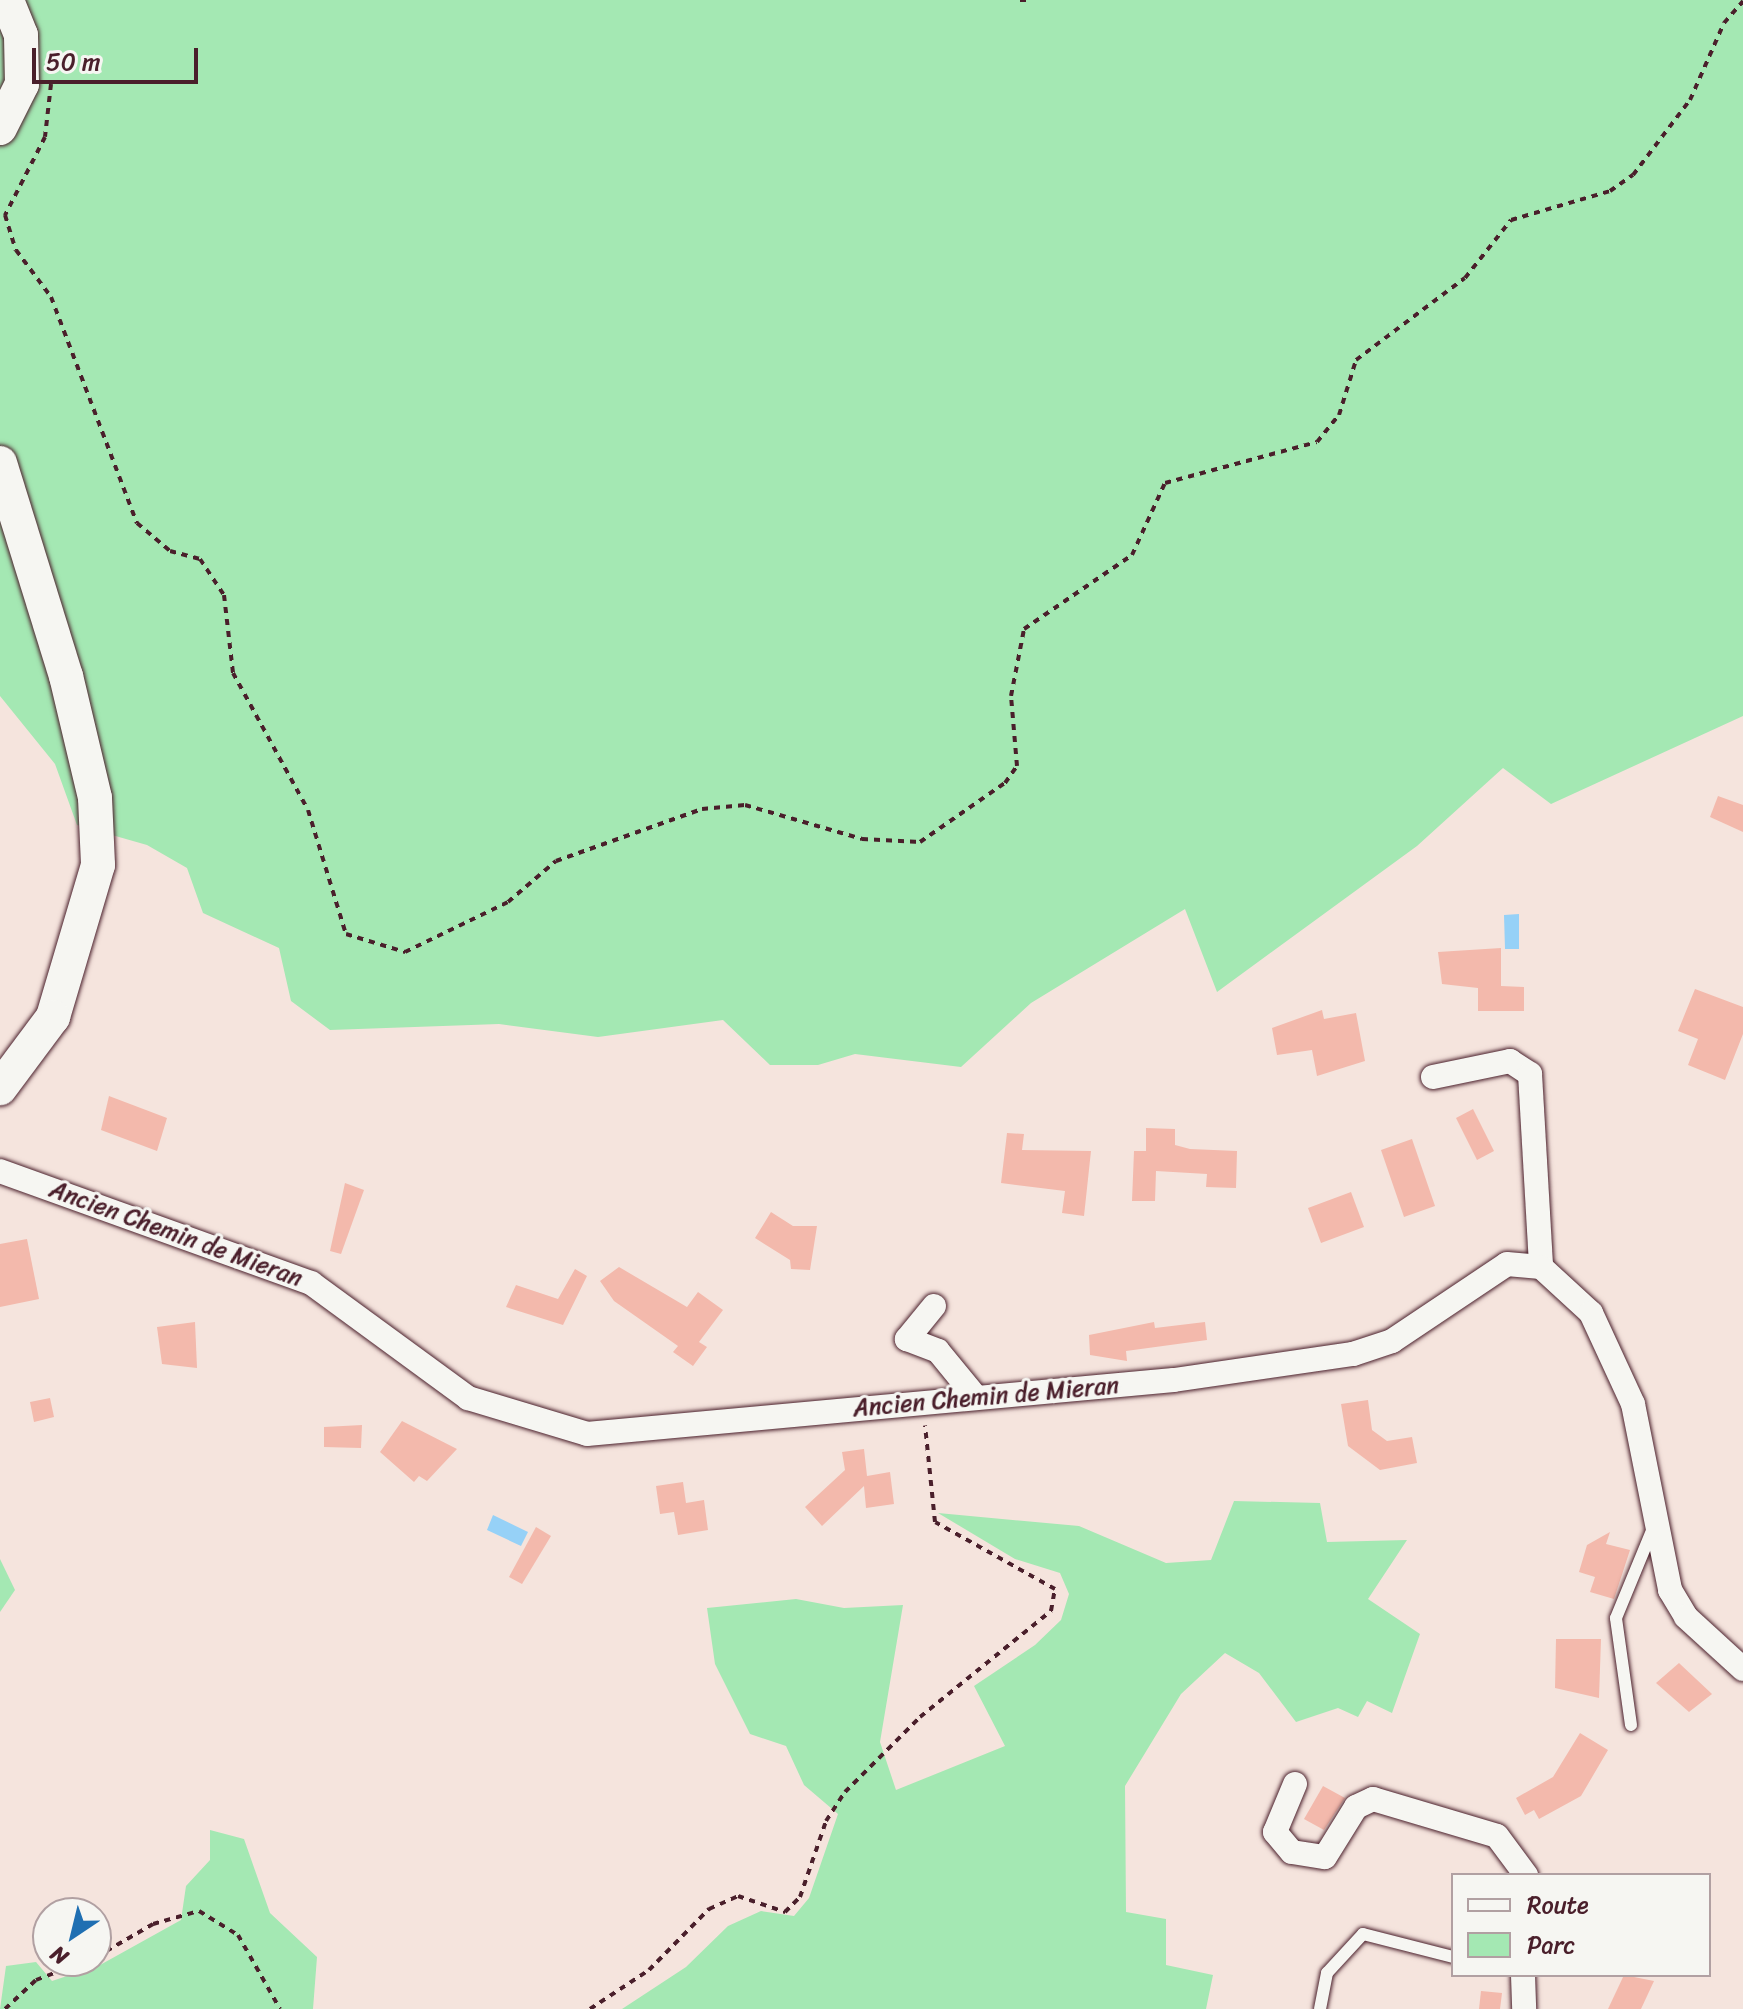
<!DOCTYPE html>
<style>
body{margin:0}
#map{position:relative;width:1743px;height:2009px;overflow:hidden;background:#f5e4dd;font-family:Sriracha,sans-serif}
div>[style]{position:absolute}
.green>*{inset:0;background:#a4e8b3}
.water>*{inset:0;background:#96d1f7}
.building>*{inset:0;background:#f3b9ac}
.path>*{height:4px;margin-top:-2px;transform-origin:0;background:repeating-linear-gradient(90deg,#4a1f2b 0 6px,transparent 0 12px)}
.roads{filter:drop-shadow(0 0 2px #4a1f2b) drop-shadow(0 0 2px #4a1f2b)}
.lane>*{height:12px;margin:-6px;padding:0 6px;transform-origin:6px;border-radius:6px;background:#f6f6f2}
.street>*{height:24px;margin:-12px;padding:0 12px;transform-origin:12px;border-radius:12px;background:#f6f6f2}
.secondary>*{height:34px;margin:-17px;padding:0 17px;transform-origin:17px;border-radius:17px;background:#f6f6f2}
span{translate:-50% -50%;white-space:nowrap;text-align:center;line-height:1.15;-webkit-text-stroke:6px #f6f6f2;paint-order:stroke}
.street-label{font-size:24px;color:#4a1f2b}
.legend{position:absolute;left:1451px;top:1873px;width:260px;height:104px;box-sizing:border-box;background:#f6f6f2;border:2px solid #b1a0a2;margin:0;padding:10px 14px;list-style:none;font-size:24px;color:#4a1f2b}
.legend li{display:flex;align-items:center;gap:16px;height:40px}
.legend b{width:40px;border:2px solid #b1a0a2}
.north{position:absolute;left:32px;top:1897px;width:80px;height:80px;box-sizing:border-box;background:#f6f6f2;border:2px solid #b1a0a2;border-radius:50%;rotate:215deg;font-size:22px;font-weight:700;line-height:32px;text-align:center;color:#4a1f2b}
.north::after{content:'';display:block;margin:auto;width:28px;height:36px;background:#1f6fb2;clip-path:polygon(50% 0,100% 100%,50% 72%,0 100%)}
.scale{position:absolute;left:32px;top:48px;width:166px;height:36px;box-sizing:border-box;border:4px solid #4a1f2b;border-top:0;padding-left:10px;font-size:24px;line-height:28px;white-space:nowrap;color:#4a1f2b;-webkit-text-stroke:6px #f6f6f2;paint-order:stroke}
</style>
<div id="map">
<div class="green">
<div style="clip-path:polygon(0 0,1743px 0,1743px 716px,1551px 804px,1503px 768px,1417px 846px,1217px 992px,1185px 909px,1031px 1003px,961px 1067px,855px 1054px,818px 1065px,770px 1065px,723px 1020px,598px 1037px,499px 1024px,330px 1030px,291px 1001px,279px 948px,203px 913px,187px 868px,147px 845px,77px 825px,55px 764px,0 696px)"></div>
<div style="clip-path:polygon(1234px 1501px,1320px 1503px,1327px 1542px,1407px 1540px,1368px 1599px,1420px 1634px,1392px 1713px,1367px 1701px,1358px 1717px,1338px 1708px,1296px 1722px,1259px 1673px,1225px 1653px,1181px 1694px,1125px 1786px,1126px 1912px,1166px 1919px,1166px 1965px,1213px 1975px,1206px 2009px,622px 2009px,686px 1967px,728px 1926px,761px 1911px,794px 1916px,809px 1898px,838px 1814px,804px 1785px,786px 1746px,750px 1734px,715px 1664px,707px 1608px,796px 1599px,844px 1608px,903px 1605px,880px 1742px,896px 1790px,1005px 1746px,974px 1686px,1035px 1645px,1061px 1620px,1069px 1594px,1060px 1573px,1015px 1559px,938px 1513px,1079px 1526px,1166px 1563px,1211px 1560px)"></div>
<div style="clip-path:polygon(0 1559px,15px 1590px,0 1612px)"></div>
<div style="clip-path:polygon(210px 1830px,244px 1839px,270px 1913px,317px 1957px,313px 2009px,0 2009px,6px 1966px,36px 1962px,52px 1981px,100px 1965px,181px 1920px,186px 1886px,210px 1860px)"></div>
</div>
<div class="water">
<div style="clip-path:polygon(1519px 914px,1519px 949px,1505px 949px,1504px 915px)"></div>
<div style="clip-path:polygon(493px 1515px,528px 1532px,521px 1546px,487px 1530px)"></div>
</div>
<div class="building">
<div style="clip-path:polygon(1718px 796px,1743px 805px,1743px 832px,1710px 817px)"></div>
<div style="clip-path:polygon(1501px 948px,1501px 986px,1524px 987px,1524px 1011px,1478px 1011px,1478px 988px,1442px 984px,1438px 952px)"></div>
<div style="clip-path:polygon(1695px 989px,1743px 1007px,1743px 1034px,1725px 1080px,1688px 1065px,1698px 1039px,1678px 1031px)"></div>
<div style="clip-path:polygon(1322px 1010px,1324px 1019px,1356px 1013px,1365px 1061px,1317px 1076px,1312px 1050px,1277px 1055px,1272px 1028px)"></div>
<div style="clip-path:polygon(109px 1096px,167px 1118px,157px 1151px,101px 1130px)"></div>
<div style="clip-path:polygon(1473px 1109px,1494px 1151px,1477px 1160px,1456px 1118px)"></div>
<div style="clip-path:polygon(1146px 1128px,1175px 1129px,1175px 1145px,1190px 1149px,1237px 1151px,1236px 1188px,1206px 1187px,1207px 1174px,1156px 1171px,1155px 1201px,1132px 1201px,1134px 1151px,1146px 1151px)"></div>
<div style="clip-path:polygon(1007px 1133px,1024px 1134px,1022px 1150px,1091px 1151px,1084px 1216px,1062px 1213px,1065px 1191px,1001px 1183px)"></div>
<div style="clip-path:polygon(1412px 1139px,1435px 1206px,1404px 1217px,1381px 1150px)"></div>
<div style="clip-path:polygon(345px 1183px,364px 1190px,341px 1254px,330px 1251px)"></div>
<div style="clip-path:polygon(1351px 1192px,1364px 1227px,1321px 1243px,1308px 1208px)"></div>
<div style="clip-path:polygon(771px 1212px,793px 1226px,817px 1226px,810px 1270px,791px 1269px,790px 1260px,755px 1238px)"></div>
<div style="clip-path:polygon(27px 1239px,39px 1299px,0 1307px,0 1244px)"></div>
<div style="clip-path:polygon(619px 1267px,687px 1307px,698px 1292px,723px 1310px,699px 1342px,707px 1347px,693px 1366px,673px 1352px,678px 1346px,614px 1301px,600px 1281px)"></div>
<div style="clip-path:polygon(575px 1269px,587px 1276px,563px 1325px,506px 1307px,516px 1285px,558px 1299px)"></div>
<div style="clip-path:polygon(195px 1322px,197px 1368px,162px 1364px,157px 1327px)"></div>
<div style="clip-path:polygon(1154px 1322px,1155px 1328px,1205px 1322px,1207px 1340px,1126px 1351px,1127px 1361px,1090px 1355px,1089px 1335px)"></div>
<div style="clip-path:polygon(50px 1398px,54px 1417px,34px 1422px,30px 1402px)"></div>
<div style="clip-path:polygon(1368px 1400px,1372px 1430px,1387px 1441px,1412px 1437px,1417px 1463px,1380px 1470px,1348px 1446px,1341px 1404px)"></div>
<div style="clip-path:polygon(402px 1421px,457px 1449px,427px 1481px,419px 1476px,414px 1482px,380px 1452px)"></div>
<div style="clip-path:polygon(362px 1425px,361px 1448px,324px 1447px,324px 1427px)"></div>
<div style="clip-path:polygon(864px 1449px,867px 1476px,890px 1472px,894px 1504px,866px 1508px,864px 1486px,822px 1526px,805px 1507px,845px 1470px,842px 1452px)"></div>
<div style="clip-path:polygon(683px 1482px,686px 1503px,704px 1500px,708px 1530px,678px 1535px,674px 1512px,660px 1514px,656px 1486px)"></div>
<div style="clip-path:polygon(536px 1527px,551px 1536px,522px 1584px,509px 1577px)"></div>
<div style="clip-path:polygon(1610px 1532px,1606px 1544px,1630px 1550px,1614px 1599px,1590px 1592px,1595px 1577px,1579px 1572px,1587px 1545px)"></div>
<div style="clip-path:polygon(1556px 1639px,1601px 1639px,1599px 1698px,1555px 1688px)"></div>
<div style="clip-path:polygon(1679px 1663px,1712px 1694px,1689px 1712px,1656px 1683px)"></div>
<div style="clip-path:polygon(1580px 1733px,1608px 1750px,1581px 1796px,1539px 1819px,1534px 1810px,1525px 1815px,1516px 1798px,1553px 1777px)"></div>
<div style="clip-path:polygon(1323px 1786px,1345px 1798px,1324px 1830px,1304px 1819px)"></div>
<div style="clip-path:polygon(1624px 1975px,1654px 1981px,1641px 2009px,1608px 2009px)"></div>
<div style="clip-path:polygon(1481px 1991px,1502px 1993px,1500px 2009px,1479px 2009px)"></div>
</div>
<div class="path">
<div style="left:1020px;top:0;width:7px"></div>
<div style="left:51px;top:84px;width:53px;rotate:96.5deg"></div>
<div style="left:45px;top:137px;width:88px;rotate:117.1deg"></div>
<div style="left:5px;top:215px;width:37px;rotate:73deg"></div>
<div style="left:16px;top:250px;width:59px;rotate:53.3deg"></div>
<div style="left:51px;top:297px;width:242px;rotate:69.2deg"></div>
<div style="left:137px;top:523px;width:43px;rotate:40.3deg"></div>
<div style="left:170px;top:551px;width:31px;rotate:15deg"></div>
<div style="left:200px;top:559px;width:43px;rotate:56.3deg"></div>
<div style="left:224px;top:595px;width:79px;rotate:83.4deg"></div>
<div style="left:233px;top:673px;width:156px;rotate:61.3deg"></div>
<div style="left:308px;top:810px;width:130px;rotate:73deg"></div>
<div style="left:346px;top:934px;width:62px;rotate:17deg"></div>
<div style="left:405px;top:952px;width:114px;rotate:-25.9deg"></div>
<div style="left:508px;top:902px;width:63px;rotate:-40.5deg"></div>
<div style="left:556px;top:861px;width:155px;rotate:-19.6deg"></div>
<div style="left:702px;top:809px;width:43px;rotate:-5.3deg"></div>
<div style="left:745px;top:805px;width:122px;rotate:16.2deg"></div>
<div style="left:862px;top:839px;width:58px;rotate:3deg"></div>
<div style="left:920px;top:842px;width:103px;rotate:-34.8deg"></div>
<div style="left:1005px;top:783px;width:21px;rotate:-55deg"></div>
<div style="left:1017px;top:766px;width:70px;rotate:-94.9deg"></div>
<div style="left:1011px;top:696px;width:68px;rotate:-79deg"></div>
<div style="left:1024px;top:629px;width:131px;rotate:-34.4deg"></div>
<div style="left:1132px;top:555px;width:79px;rotate:-65.4deg"></div>
<div style="left:1165px;top:483px;width:157px;rotate:-15.1deg"></div>
<div style="left:1317px;top:442px;width:35px;rotate:-51deg"></div>
<div style="left:1339px;top:415px;width:58px;rotate:-72.8deg"></div>
<div style="left:1356px;top:360px;width:136px;rotate:-37deg"></div>
<div style="left:1465px;top:278px;width:74px;rotate:-51.6deg"></div>
<div style="left:1511px;top:220px;width:103px;rotate:-16.3deg"></div>
<div style="left:1610px;top:191px;width:28px;rotate:-35deg"></div>
<div style="left:1633px;top:175px;width:94px;rotate:-52.8deg"></div>
<div style="left:1690px;top:100px;width:84px;rotate:-66.2deg"></div>
<div style="left:1724px;top:23px;width:29px;rotate:-49deg"></div>
<div style="left:96px;top:1957px;width:66px;rotate:-30.1deg"></div>
<div style="left:153px;top:1924px;width:48px;rotate:-15.8deg"></div>
<div style="left:199px;top:1911px;width:46px;rotate:31.6deg"></div>
<div style="left:238px;top:1935px;width:85px;rotate:60.4deg"></div>
<div style="left:5px;top:2009px;width:42px;rotate:-43.1deg"></div>
<div style="left:36px;top:1980px;width:53px;rotate:-20.8deg"></div>
<div style="left:590px;top:2009px;width:71px;rotate:-33.5deg"></div>
<div style="left:649px;top:1970px;width:86px;rotate:-45.5deg"></div>
<div style="left:709px;top:1909px;width:32px;rotate:-24deg"></div>
<div style="left:738px;top:1896px;width:50px;rotate:18.8deg"></div>
<div style="left:785px;top:1912px;width:21px;rotate:-45deg"></div>
<div style="left:800px;top:1897px;width:80px;rotate:-71.1deg"></div>
<div style="left:826px;top:1821px;width:35px;rotate:-57deg"></div>
<div style="left:845px;top:1792px;width:106px;rotate:-45deg"></div>
<div style="left:920px;top:1717px;width:169px;rotate:-39deg"></div>
<div style="left:1051px;top:1611px;width:22px;rotate:-80deg"></div>
<div style="left:1055px;top:1589px;width:137px;rotate:-150.8deg"></div>
<div style="left:935px;top:1522px;width:97px;rotate:-95.9deg"></div>
</div>
<div class="roads">
<div class="lane">
<div style="left:1631px;top:1725px;width:108px;rotate:-98deg"></div>
<div style="left:1616px;top:1618px;width:100px;rotate:-67.6deg"></div>
<div style="left:1320px;top:2009px;width:37px;rotate:-79deg"></div>
<div style="left:1327px;top:1973px;width:53px;rotate:-47.3deg"></div>
<div style="left:1363px;top:1934px;width:93px;rotate:14.3deg"></div>
</div>
<div class="street">
<div style="left:1433px;top:1077px;width:79px;rotate:-11.7deg"></div>
<div style="left:1510px;top:1061px;width:24px;rotate:33deg"></div>
<div style="left:1530px;top:1074px;width:193px;rotate:86.7deg"></div>
<div style="left:0;top:1171px;width:331px;rotate:19.8deg"></div>
<div style="left:311px;top:1283px;width:195px;rotate:36.2deg"></div>
<div style="left:468px;top:1398px;width:124px;rotate:16.8deg"></div>
<div style="left:587px;top:1434px;width:589px;rotate:-5.26deg"></div>
<div style="left:1174px;top:1380px;width:181px;rotate:-8.3deg"></div>
<div style="left:1353px;top:1354px;width:41px;rotate:-18.4deg"></div>
<div style="left:1392px;top:1341px;width:138px;rotate:-33.8deg"></div>
<div style="left:1507px;top:1264px;width:34px;rotate:5deg"></div>
<div style="left:1541px;top:1267px;width:68px;rotate:42.6deg"></div>
<div style="left:1591px;top:1313px;width:100px;rotate:65.2deg"></div>
<div style="left:1633px;top:1404px;width:190px;rotate:78.7deg"></div>
<div style="left:1670px;top:1590px;width:31px;rotate:59deg"></div>
<div style="left:1686px;top:1617px;width:77px;rotate:42.4deg"></div>
<div style="left:934px;top:1306px;width:43px;rotate:129.3deg"></div>
<div style="left:907px;top:1339px;width:33px;rotate:21deg"></div>
<div style="left:938px;top:1351px;width:58px;rotate:50.6deg"></div>
<div style="left:1295px;top:1784px;width:52px;rotate:112.6deg"></div>
<div style="left:1275px;top:1832px;width:26px;rotate:50deg"></div>
<div style="left:1292px;top:1852px;width:33px;rotate:9deg"></div>
<div style="left:1325px;top:1857px;width:59px;rotate:-58.2deg"></div>
<div style="left:1356px;top:1807px;width:19px;rotate:-25deg"></div>
<div style="left:1373px;top:1799px;width:129px;rotate:16.6deg"></div>
<div style="left:1497px;top:1836px;width:49px;rotate:53.4deg"></div>
<div style="left:1523px;top:1975px;width:34px;rotate:88deg"></div>
</div>
<div class="secondary">
<div style="left:0;top:128px;width:49px;rotate:-63.4deg"></div>
<div style="left:22px;top:84px;width:49px;rotate:-91.2deg"></div>
<div style="left:21px;top:35px;width:38px;rotate:-112deg"></div>
<div style="left:0;top:463px;width:223px;rotate:72.8deg"></div>
<div style="left:66px;top:676px;width:125px;rotate:76.6deg"></div>
<div style="left:95px;top:798px;width:67px;rotate:87.4deg"></div>
<div style="left:98px;top:865px;width:159px;rotate:106.5deg"></div>
<div style="left:53px;top:1017px;width:89px;rotate:126.7deg"></div>
</div>
</div>
<div class="street-label">
<span style="left:176px;top:1234px;rotate:20deg">Ancien Chemin de Mieran</span>
<span style="left:986px;top:1397px;rotate:-5deg">Ancien Chemin de Mieran</span>
</div>
<ul class="legend">
<li><b style="height:10px;background:#f6f6f2"></b>Route</li>
<li><b style="height:22px;background:#a4e8b3"></b>Parc</li>
</ul>
<div class="north">N</div>
<div class="scale">50 m</div>
</div>
